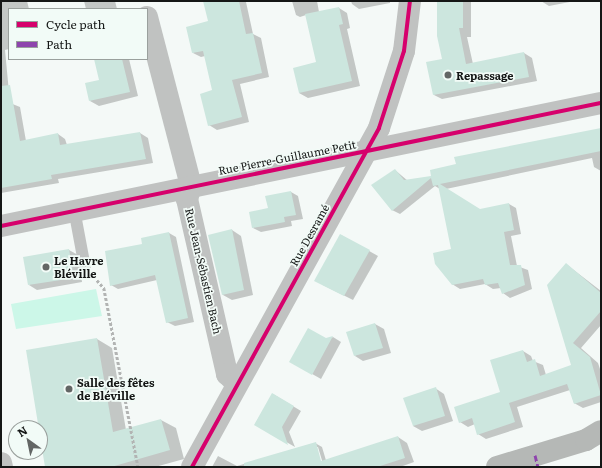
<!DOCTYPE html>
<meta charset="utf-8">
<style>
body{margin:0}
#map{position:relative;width:602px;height:468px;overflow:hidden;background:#f4f9f7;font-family:Literata,serif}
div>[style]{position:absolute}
.green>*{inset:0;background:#ccf7e8}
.shadow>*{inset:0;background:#0003}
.building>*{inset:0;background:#cce6de}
.path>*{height:2.5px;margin-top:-1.25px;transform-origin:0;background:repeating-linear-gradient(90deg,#b2b4b3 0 3px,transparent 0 5px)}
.lane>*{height:12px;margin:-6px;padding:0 6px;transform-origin:6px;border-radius:6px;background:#c0c2c1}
.street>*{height:22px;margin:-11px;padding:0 11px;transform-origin:11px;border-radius:11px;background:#c0c2c1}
.secondary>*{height:22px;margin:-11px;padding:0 11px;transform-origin:11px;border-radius:11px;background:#b5b8b6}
.quiet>*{height:3px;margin-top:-1.5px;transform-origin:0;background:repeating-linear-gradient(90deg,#8e44ad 0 6px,transparent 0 9px)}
.cycleway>*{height:4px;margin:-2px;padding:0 2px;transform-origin:2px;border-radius:2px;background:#d6006c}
.dots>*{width:11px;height:11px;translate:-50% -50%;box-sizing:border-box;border:2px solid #f2fbf7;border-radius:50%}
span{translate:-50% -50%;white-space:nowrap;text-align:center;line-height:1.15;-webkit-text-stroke:3.5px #f2fbf7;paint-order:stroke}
.poi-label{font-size:11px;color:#151716;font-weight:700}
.left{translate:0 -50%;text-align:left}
.street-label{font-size:11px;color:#151716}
.frame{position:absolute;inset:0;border:2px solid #151716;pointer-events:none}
.legend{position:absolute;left:8px;top:8px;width:140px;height:52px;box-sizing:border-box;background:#f2fbf7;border:1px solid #9aa09d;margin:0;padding:5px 7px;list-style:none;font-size:12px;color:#151716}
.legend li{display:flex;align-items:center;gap:8px;height:20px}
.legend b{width:20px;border:1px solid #9aa09d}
.north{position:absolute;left:8px;top:420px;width:40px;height:40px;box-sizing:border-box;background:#f2fbf7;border:1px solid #9aa09d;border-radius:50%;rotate:327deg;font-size:11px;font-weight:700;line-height:16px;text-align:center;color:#151716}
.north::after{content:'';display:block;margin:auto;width:14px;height:18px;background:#636665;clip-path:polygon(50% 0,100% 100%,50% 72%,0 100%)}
</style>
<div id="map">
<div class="green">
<div style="clip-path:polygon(96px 289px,102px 316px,16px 329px,11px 304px)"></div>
</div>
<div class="shadow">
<div style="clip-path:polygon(1px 1px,27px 1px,29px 9px,9px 9px,9px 49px,5px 50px,10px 103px,20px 107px,26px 141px,58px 134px,65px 139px,67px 145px,140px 133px,148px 138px,153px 163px,58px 179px,59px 183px,1px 193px)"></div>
<div style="clip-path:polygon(84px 1px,115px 1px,117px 9px,86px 9px)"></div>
<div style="clip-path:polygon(204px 1px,248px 1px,246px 2px,253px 34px,261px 38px,269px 77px,240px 84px,249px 122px,217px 130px,209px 125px,214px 91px,205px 56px,201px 57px,193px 53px,209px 22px)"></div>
<div style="clip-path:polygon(292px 1px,317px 1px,319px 12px,339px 8px,347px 13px,350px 28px,347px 29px,360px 86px,308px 98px,299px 93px,317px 63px,306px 15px,300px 17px,296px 15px)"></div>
<div style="clip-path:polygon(351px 1px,390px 1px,390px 3px,359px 9px,352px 4px)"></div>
<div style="clip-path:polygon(438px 1px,471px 1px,471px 37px,467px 37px,473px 64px,524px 53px,532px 58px,537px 81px,442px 99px,434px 95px,443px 60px)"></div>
<div style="clip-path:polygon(541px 1px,575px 1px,549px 6px)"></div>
<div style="clip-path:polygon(95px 59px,129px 59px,138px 96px,99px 106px,90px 101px,100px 81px)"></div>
<div style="clip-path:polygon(601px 129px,601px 171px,594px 167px,592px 158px,446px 189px,480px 210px,509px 204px,516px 208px,521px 234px,511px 236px,517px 266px,528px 270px,532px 289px,510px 298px,503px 293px,501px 288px,493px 289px,485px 284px,460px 289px,452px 284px,452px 250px,440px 189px,435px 186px,400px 214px,392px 210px,395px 170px,408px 181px,432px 177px)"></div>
<div style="clip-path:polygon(291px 192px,298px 196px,303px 219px,291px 221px,292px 226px,261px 232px,253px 228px,269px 209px)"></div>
<div style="clip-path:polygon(232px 230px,241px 236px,253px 295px,232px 300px,223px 295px)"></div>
<div style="clip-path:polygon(169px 233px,176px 237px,194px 322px,175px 326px,167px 322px,157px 280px,118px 289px,111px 285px,143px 245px)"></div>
<div style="clip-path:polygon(341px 235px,378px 256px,353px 300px,323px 285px)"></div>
<div style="clip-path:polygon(69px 250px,78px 255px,82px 282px,37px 290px,29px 285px)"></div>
<div style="clip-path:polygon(566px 264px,601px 291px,601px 325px,581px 348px,598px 363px,601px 372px,601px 402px,583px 408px,574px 403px,570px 390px,517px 407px,523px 427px,486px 439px,478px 434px,475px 424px,468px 427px,460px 422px,501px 393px,523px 351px,531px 356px,533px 361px,543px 365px,546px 375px,573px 366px)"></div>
<div style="clip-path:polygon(375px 324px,384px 329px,391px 353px,363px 361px,355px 356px)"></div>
<div style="clip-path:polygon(333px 337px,341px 342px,321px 379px,291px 362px)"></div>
<div style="clip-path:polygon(97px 339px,112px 348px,126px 430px,161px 420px,176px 428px,184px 459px,155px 467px,46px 467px,27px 351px)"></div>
<div style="clip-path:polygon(435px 388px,444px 394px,453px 421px,422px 431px,413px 426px)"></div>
<div style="clip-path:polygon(273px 394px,301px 411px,289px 432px,295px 447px,255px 424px)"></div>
<div style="clip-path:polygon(398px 437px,407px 443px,414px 462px,400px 467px,354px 467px)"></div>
<div style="clip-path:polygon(315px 443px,322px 447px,328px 467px,324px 467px,318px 447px,316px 447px,322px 467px,212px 467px,218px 456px,237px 466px)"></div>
</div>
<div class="building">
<div style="clip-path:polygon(203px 1px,239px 1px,246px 34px,253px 33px,262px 73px,232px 80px,242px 117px,208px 126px,200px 94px,212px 90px,203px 51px,192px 53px,186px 27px,208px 21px)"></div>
<div style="clip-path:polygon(437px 1px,463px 1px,463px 28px,459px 28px,466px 64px,524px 52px,529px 77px,433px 95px,426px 62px,442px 59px,437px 36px)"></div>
<div style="clip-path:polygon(339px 7px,343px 24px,339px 25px,352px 81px,299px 93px,293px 68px,316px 62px,305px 14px)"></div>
<div style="clip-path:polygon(94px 59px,122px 59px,130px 92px,89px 101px,85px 83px,99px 80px)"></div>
<div style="clip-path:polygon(10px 85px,20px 141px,58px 133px,60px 145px,140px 132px,146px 159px,51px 175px,52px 179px,1px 188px,1px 86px)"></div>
<div style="clip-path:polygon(601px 128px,601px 151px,440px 184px,480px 209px,509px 203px,514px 230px,504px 232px,510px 265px,521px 265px,525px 285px,502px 294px,498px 283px,485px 285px,483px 279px,452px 285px,435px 264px,433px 253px,451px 249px,438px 185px,433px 186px,431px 178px,392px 211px,371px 185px,395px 169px,404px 180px,431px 176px,430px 170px,456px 164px,454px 157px)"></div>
<div style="clip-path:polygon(291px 191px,296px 215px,284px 217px,285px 222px,252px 228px,249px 212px,268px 208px,265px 196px)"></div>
<div style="clip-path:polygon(232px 229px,244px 290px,222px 295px,208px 235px)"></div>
<div style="clip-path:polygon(169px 232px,188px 318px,166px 323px,155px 275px,110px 286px,105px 251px,142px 244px,141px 238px)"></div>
<div style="clip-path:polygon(340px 234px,370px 250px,344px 296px,314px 281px)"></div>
<div style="clip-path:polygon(69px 249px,74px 278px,28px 285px,23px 257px)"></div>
<div style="clip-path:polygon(566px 263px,601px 293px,601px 311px,573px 343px,590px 357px,601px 395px,574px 404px,567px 384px,509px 403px,515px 422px,477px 435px,472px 418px,459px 423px,454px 407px,500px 392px,490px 360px,523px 350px,527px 362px,535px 359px,540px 376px,571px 365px,547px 285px)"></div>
<div style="clip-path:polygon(375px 323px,383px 348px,354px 356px,346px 332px)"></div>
<div style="clip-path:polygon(308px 328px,326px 338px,333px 336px,312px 375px,289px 362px)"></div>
<div style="clip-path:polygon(97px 338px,113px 432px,161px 419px,170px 450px,111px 467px,45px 467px,26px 350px)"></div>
<div style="clip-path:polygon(436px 387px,445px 416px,413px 426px,403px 398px)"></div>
<div style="clip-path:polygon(272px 393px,294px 406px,282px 427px,288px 445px,254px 425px)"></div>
<div style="clip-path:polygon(398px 436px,405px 458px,377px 467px,244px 467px,244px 463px,316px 442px,321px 461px)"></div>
</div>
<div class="path">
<div style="left:97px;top:280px;width:11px;rotate:49deg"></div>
<div style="left:104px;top:288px;width:182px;rotate:79.2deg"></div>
</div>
<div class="lane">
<div style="left:74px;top:209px;width:60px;rotate:79.4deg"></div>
</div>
<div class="street">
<div style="left:147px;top:17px;width:175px;rotate:75.4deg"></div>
<div style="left:191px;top:186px;width:14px;rotate:107deg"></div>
<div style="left:187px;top:199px;width:180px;rotate:77.1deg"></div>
<div style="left:227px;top:374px;width:13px;rotate:45deg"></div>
<div style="left:1px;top:226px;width:612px;rotate:-11.59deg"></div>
<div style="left:1px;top:463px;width:4px;rotate:76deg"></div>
<div style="left:192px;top:467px;width:387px;rotate:-61.1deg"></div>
<div style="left:379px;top:128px;width:81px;rotate:-72deg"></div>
<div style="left:404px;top:51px;width:50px;rotate:-83.2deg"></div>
</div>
<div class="secondary">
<div style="left:497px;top:467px;width:93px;rotate:-16.9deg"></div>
<div style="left:586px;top:440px;width:17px;rotate:-31deg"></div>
</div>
<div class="quiet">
<div style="left:535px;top:455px;width:12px;rotate:76deg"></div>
</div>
<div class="cycleway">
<div style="left:1px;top:226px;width:612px;rotate:-11.59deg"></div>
<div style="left:192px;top:467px;width:387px;rotate:-61.1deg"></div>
<div style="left:379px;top:128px;width:81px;rotate:-72deg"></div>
<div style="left:404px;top:51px;width:50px;rotate:-83.2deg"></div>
</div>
<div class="dots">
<div style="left:448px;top:75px;background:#636665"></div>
<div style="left:46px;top:267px;background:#636665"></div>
<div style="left:69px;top:389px;background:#636665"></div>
</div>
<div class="poi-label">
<span class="left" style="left:456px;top:75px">Repassage</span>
<span class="left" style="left:54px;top:267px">Le Havre<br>Bléville</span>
<span class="left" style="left:77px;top:389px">Salle des fêtes<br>de Bléville</span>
</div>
<div class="street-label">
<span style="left:287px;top:157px;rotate:-11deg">Rue Pierre-Guillaume Petit</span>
<span style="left:309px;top:235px;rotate:-61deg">Rue Desramé</span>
<span style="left:204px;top:271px;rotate:77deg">Rue Jean-Sébastien Bach</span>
</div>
<div class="frame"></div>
<ul class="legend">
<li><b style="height:5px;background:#d6006c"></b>Cycle path</li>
<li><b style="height:5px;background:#8e44ad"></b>Path</li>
</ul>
<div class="north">N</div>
</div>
